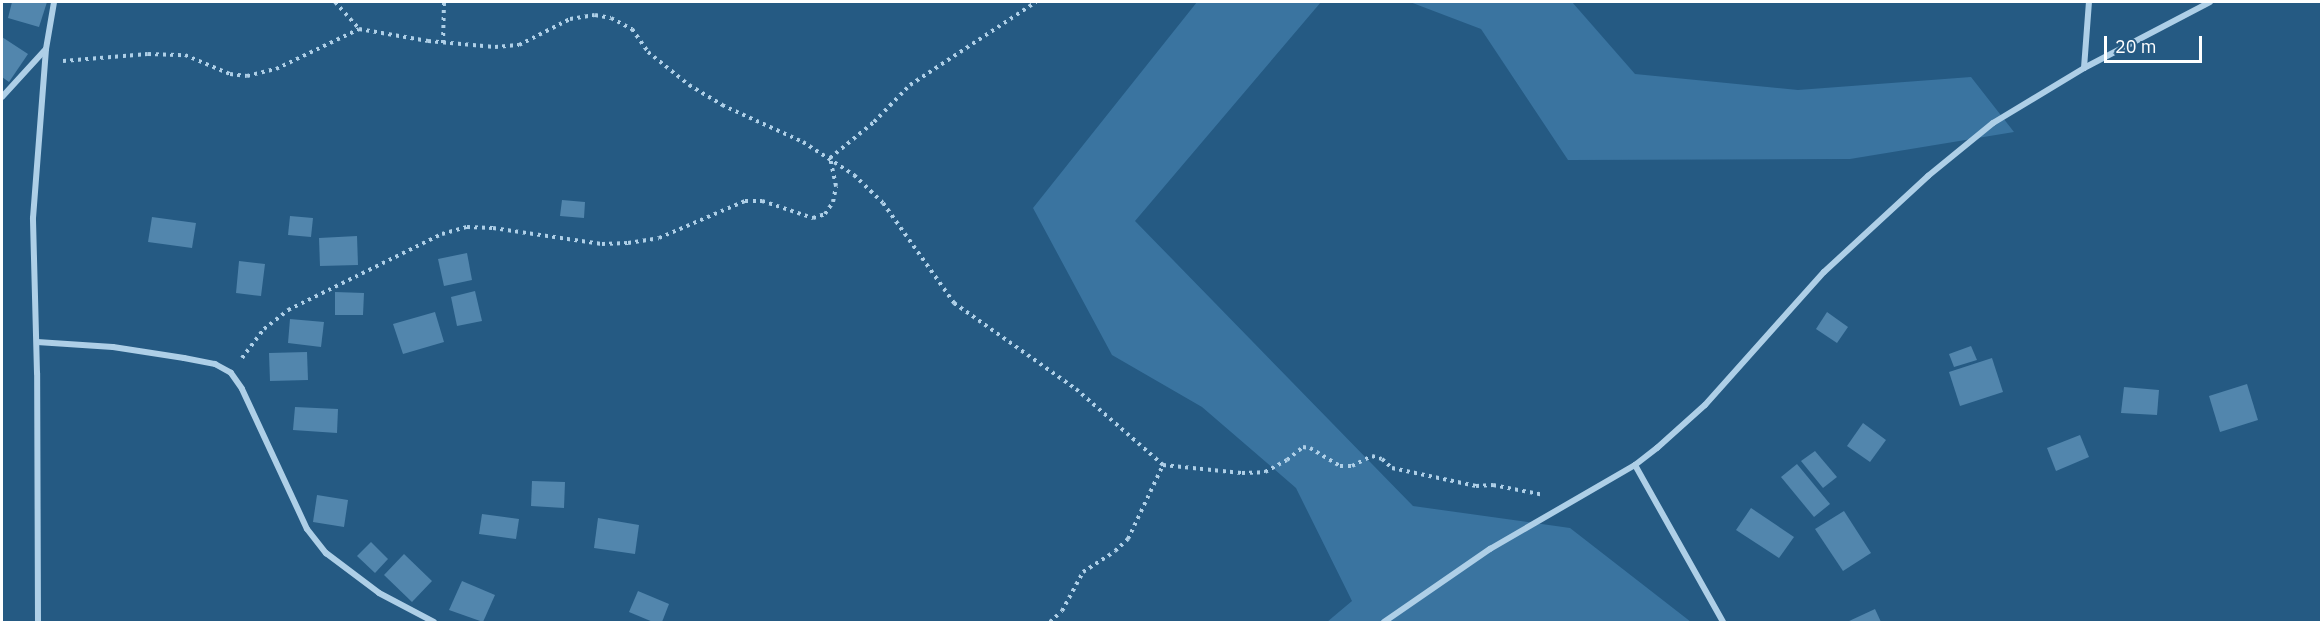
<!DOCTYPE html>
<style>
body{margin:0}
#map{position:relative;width:2323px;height:624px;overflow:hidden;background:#255a83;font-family:"IBM Plex Sans",sans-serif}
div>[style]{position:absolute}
.green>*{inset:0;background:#3a74a0}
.building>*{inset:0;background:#5286ad}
.path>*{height:4px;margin-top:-2px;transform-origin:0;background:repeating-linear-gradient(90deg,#aecfe7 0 3px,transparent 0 7.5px)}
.minor>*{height:6px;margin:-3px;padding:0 3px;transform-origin:3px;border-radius:3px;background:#aecfe7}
span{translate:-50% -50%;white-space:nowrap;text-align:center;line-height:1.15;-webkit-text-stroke:4.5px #255a83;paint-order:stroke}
.frame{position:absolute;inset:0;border:3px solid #fff;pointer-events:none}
.scale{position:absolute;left:2104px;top:36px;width:98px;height:27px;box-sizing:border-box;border:3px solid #fff;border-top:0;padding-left:8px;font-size:18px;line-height:21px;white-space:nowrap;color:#fff;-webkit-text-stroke:4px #255a83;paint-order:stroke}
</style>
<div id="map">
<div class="green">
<div style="clip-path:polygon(1197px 2px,1321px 2px,1135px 221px,1413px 506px,1570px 528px,1691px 622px,1327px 622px,1352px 601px,1296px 488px,1202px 407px,1112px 355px,1033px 208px)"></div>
<div style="clip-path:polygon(1410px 2px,1572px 2px,1635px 74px,1798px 90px,1971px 77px,2014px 132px,1850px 159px,1568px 160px,1481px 29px)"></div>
</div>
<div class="building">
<div style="clip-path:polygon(12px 2px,47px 2px,39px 27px,8px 18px)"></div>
<div style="clip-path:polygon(2px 37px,28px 54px,9px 82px,2px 77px)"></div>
<div style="clip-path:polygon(562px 200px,585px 202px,584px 218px,560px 216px)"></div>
<div style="clip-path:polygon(290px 216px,313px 218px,311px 237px,288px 235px)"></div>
<div style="clip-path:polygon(152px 217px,196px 223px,192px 248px,148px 242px)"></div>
<div style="clip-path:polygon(357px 236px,358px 265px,320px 266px,319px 238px)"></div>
<div style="clip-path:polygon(467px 253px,472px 280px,444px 286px,438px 259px)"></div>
<div style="clip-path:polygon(239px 261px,265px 264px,261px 296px,236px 293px)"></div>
<div style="clip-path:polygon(475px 291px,482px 321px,457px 326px,451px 297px)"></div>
<div style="clip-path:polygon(335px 292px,364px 293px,363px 315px,335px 315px)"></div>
<div style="clip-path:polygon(435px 312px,444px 342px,403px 354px,393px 324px)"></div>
<div style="clip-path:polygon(1827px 312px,1848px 327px,1837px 343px,1816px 329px)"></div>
<div style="clip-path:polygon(290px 319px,324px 322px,321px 347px,288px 343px)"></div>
<div style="clip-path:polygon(1971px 346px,1977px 360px,1954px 367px,1949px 354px)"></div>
<div style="clip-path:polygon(307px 352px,308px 380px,270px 381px,269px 353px)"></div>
<div style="clip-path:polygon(1992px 358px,2003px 392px,1960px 406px,1949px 372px)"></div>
<div style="clip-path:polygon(2247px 384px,2258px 420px,2220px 432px,2209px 396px)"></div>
<div style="clip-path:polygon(2124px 387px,2159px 390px,2157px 415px,2121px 413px)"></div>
<div style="clip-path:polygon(295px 407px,338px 409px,337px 433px,293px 430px)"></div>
<div style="clip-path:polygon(1863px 423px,1886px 440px,1870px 462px,1847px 446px)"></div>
<div style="clip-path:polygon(2080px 435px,2089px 457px,2056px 471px,2047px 448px)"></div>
<div style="clip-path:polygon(1815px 451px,1837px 477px,1823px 488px,1801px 461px)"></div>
<div style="clip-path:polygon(1797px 464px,1830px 504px,1814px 517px,1781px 477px)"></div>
<div style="clip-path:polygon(532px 481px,565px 482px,564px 508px,531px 506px)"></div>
<div style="clip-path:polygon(317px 495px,348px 500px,344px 527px,313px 522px)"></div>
<div style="clip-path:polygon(1751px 508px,1794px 537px,1779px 558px,1736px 530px)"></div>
<div style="clip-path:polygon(1844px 511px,1871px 553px,1843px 571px,1815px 529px)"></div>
<div style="clip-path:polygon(482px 514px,519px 519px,516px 539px,479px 534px)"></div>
<div style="clip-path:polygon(598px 518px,639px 525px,635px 554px,594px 548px)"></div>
<div style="clip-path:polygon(371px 542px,388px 559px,375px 573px,357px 556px)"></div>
<div style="clip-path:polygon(404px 554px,432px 581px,412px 602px,384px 575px)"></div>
<div style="clip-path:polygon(462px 581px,495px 595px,483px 622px,449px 610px)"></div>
<div style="clip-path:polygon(638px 591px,669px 604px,662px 622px,653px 622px,629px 612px)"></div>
<div style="clip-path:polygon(1875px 609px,1881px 622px,1847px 622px)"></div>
</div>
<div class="path">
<div style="left:335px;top:2px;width:36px;rotate:48deg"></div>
<div style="left:443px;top:43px;width:41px;rotate:-88.6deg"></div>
<div style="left:63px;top:61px;width:85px;rotate:-4.7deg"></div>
<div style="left:148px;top:54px;width:37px;rotate:2deg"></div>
<div style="left:185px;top:55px;width:49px;rotate:22.9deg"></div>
<div style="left:230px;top:74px;width:17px;rotate:7deg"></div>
<div style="left:247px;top:76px;width:30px;rotate:-14deg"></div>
<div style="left:276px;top:69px;width:92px;rotate:-25.7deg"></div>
<div style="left:359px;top:29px;width:70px;rotate:9.9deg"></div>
<div style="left:428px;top:41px;width:67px;rotate:5.1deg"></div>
<div style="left:495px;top:47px;width:24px;rotate:-5deg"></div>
<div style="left:519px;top:45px;width:57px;rotate:-27deg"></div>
<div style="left:570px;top:19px;width:25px;rotate:-9deg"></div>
<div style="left:595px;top:15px;width:16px;rotate:11deg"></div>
<div style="left:611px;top:18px;width:24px;rotate:28deg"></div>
<div style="left:632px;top:29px;width:28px;rotate:55deg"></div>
<div style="left:648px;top:52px;width:53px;rotate:38.8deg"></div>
<div style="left:689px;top:85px;width:39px;rotate:31deg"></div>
<div style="left:722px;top:105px;width:89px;rotate:24.6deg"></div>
<div style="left:803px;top:142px;width:61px;rotate:32.9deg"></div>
<div style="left:854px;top:175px;width:40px;rotate:44deg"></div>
<div style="left:883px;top:203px;width:123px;rotate:54.6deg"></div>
<div style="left:954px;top:303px;width:149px;rotate:35.2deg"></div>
<div style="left:1076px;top:389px;width:116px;rotate:41.1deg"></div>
<div style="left:1163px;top:465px;width:79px;rotate:5.8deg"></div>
<div style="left:1242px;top:473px;width:23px;rotate:-2deg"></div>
<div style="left:1265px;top:472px;width:25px;rotate:-29deg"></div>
<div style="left:1287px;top:460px;width:21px;rotate:-39deg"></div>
<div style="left:1303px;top:447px;width:7px;rotate:8deg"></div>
<div style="left:1310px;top:448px;width:35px;rotate:31deg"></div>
<div style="left:1340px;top:466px;width:12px"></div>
<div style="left:1352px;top:466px;width:22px;rotate:-27deg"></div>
<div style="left:1372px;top:456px;width:10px;rotate:17deg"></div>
<div style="left:1382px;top:459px;width:13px;rotate:42deg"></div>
<div style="left:1392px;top:468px;width:86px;rotate:12.1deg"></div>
<div style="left:1476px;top:486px;width:17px;rotate:-3deg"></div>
<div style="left:1493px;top:485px;width:52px;rotate:11.1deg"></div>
<div style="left:242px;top:358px;width:36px;rotate:-53deg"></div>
<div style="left:264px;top:329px;width:31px;rotate:-38deg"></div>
<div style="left:288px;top:310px;width:172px;rotate:-26.3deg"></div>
<div style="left:442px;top:234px;width:26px;rotate:-16deg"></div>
<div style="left:467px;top:227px;width:26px;rotate:2deg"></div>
<div style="left:493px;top:228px;width:110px;rotate:8.4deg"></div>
<div style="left:602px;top:244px;width:26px;rotate:-2deg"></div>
<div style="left:628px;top:243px;width:31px;rotate:-9deg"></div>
<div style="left:659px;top:238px;width:94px;rotate:-23.3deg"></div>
<div style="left:745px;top:201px;width:17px"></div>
<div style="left:762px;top:201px;width:54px;rotate:18.4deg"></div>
<div style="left:813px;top:218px;width:13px;rotate:-18deg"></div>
<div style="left:825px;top:214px;width:14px;rotate:-56deg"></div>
<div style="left:833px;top:202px;width:16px;rotate:-79deg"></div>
<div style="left:836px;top:186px;width:29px;rotate:-102deg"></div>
<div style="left:830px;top:158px;width:57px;rotate:-39.3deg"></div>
<div style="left:874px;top:122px;width:52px;rotate:-45.8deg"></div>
<div style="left:910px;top:85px;width:151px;rotate:-33.4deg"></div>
<div style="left:1050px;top:622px;width:16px;rotate:-43deg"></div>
<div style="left:1062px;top:611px;width:44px;rotate:-61.7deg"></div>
<div style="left:1083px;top:572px;width:38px;rotate:-33deg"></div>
<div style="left:1115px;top:551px;width:18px;rotate:-43deg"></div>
<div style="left:1128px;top:539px;width:82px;rotate:-64.7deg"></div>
</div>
<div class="minor">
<div style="left:2084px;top:68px;width:66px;rotate:-85.7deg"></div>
<div style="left:2px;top:97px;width:65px;rotate:-47.5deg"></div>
<div style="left:37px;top:342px;width:76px;rotate:3.8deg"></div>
<div style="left:113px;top:347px;width:72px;rotate:8.8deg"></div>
<div style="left:184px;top:358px;width:32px;rotate:11deg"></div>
<div style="left:215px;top:364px;width:18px;rotate:29deg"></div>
<div style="left:231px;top:373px;width:19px;rotate:55deg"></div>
<div style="left:242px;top:389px;width:154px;rotate:65.1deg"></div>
<div style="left:307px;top:529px;width:31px;rotate:52deg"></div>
<div style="left:326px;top:553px;width:66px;rotate:37deg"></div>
<div style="left:379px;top:593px;width:62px;rotate:27.8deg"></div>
<div style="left:1635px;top:465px;width:180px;rotate:60.7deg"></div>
<div style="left:38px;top:622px;width:249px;rotate:-90.2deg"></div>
<div style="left:37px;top:373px;width:155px;rotate:-91.5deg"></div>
<div style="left:33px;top:218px;width:169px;rotate:-85.6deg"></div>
<div style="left:46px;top:49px;width:48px;rotate:-80.3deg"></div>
<div style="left:1384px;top:622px;width:129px;rotate:-34.6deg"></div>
<div style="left:1490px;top:549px;width:168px;rotate:-30.1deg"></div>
<div style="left:1635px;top:465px;width:28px;rotate:-38deg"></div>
<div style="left:1657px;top:448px;width:64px;rotate:-41.9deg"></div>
<div style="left:1705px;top:405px;width:178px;rotate:-48.2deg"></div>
<div style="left:1824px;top:272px;width:142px;rotate:-42.7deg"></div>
<div style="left:1928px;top:176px;width:84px;rotate:-39.2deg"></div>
<div style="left:1993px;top:123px;width:106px;rotate:-31.1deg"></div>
<div style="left:2084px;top:68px;width:142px;rotate:-27.6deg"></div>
</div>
<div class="frame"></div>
<div class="scale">20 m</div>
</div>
